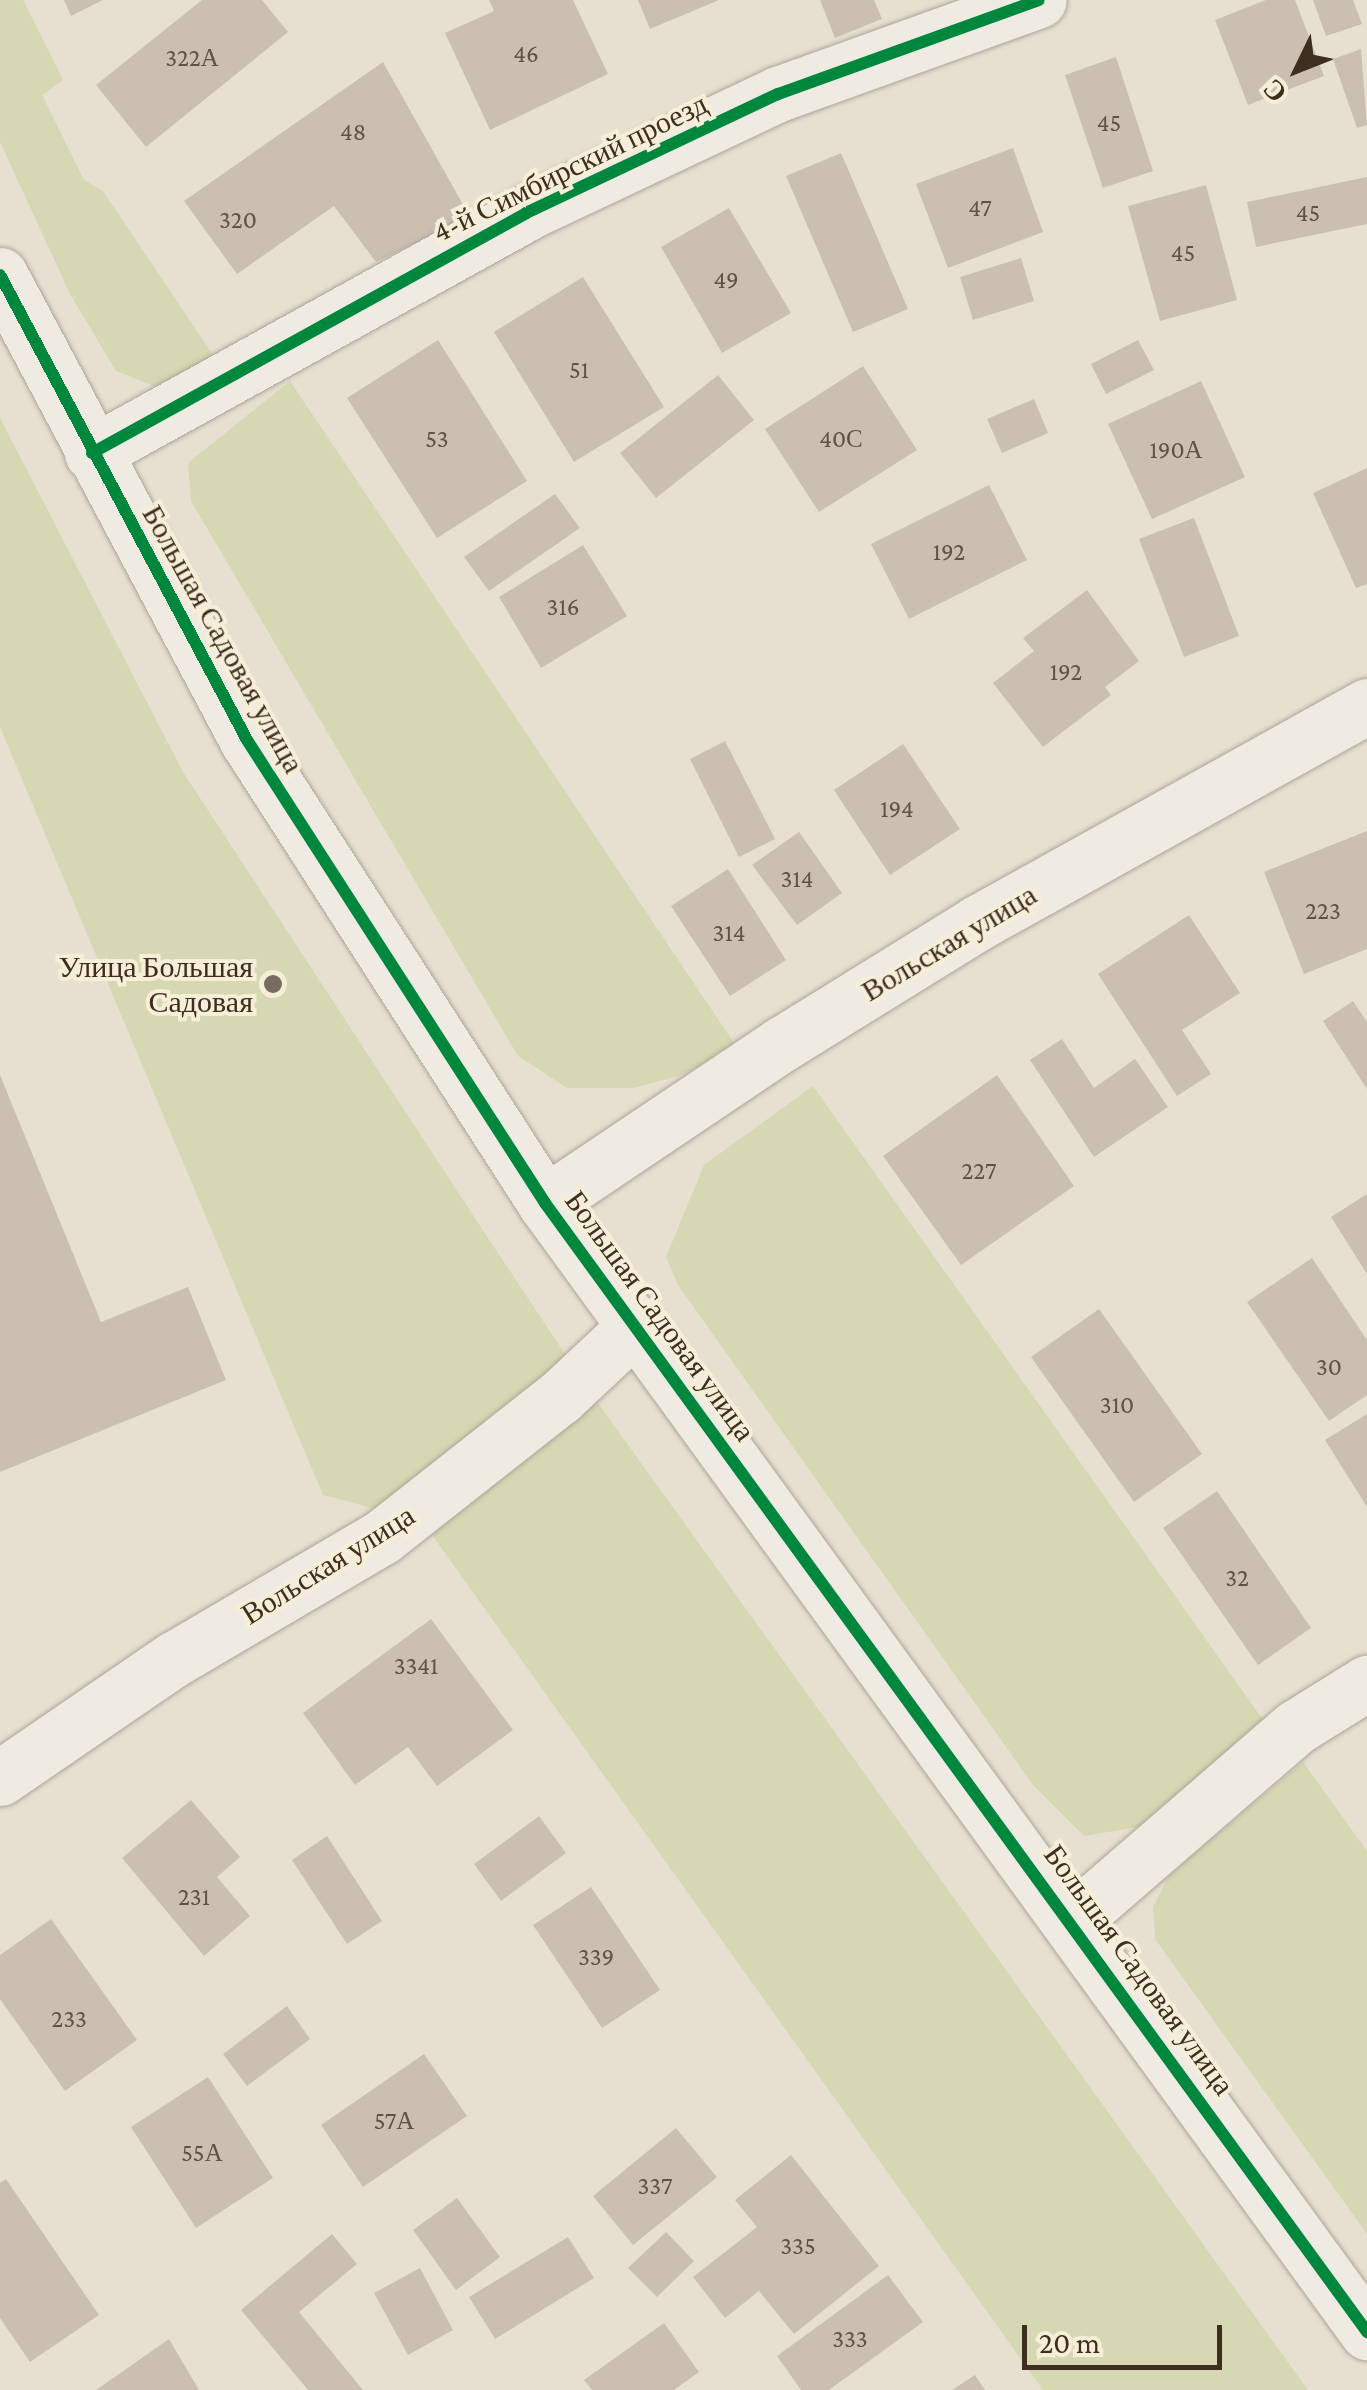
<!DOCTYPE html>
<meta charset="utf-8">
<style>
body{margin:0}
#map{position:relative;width:1367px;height:2390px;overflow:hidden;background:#e7e0d1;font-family:"Crimson Pro",serif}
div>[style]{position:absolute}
.green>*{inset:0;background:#d6d7b3}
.building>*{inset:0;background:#cbbfb2}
.roads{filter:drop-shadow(0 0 2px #ada599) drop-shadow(0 0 2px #ada599)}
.street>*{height:55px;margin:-27.5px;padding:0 27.5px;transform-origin:27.5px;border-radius:27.5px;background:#efebe3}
.cycleway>*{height:12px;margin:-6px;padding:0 6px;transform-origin:6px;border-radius:6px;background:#00873e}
.dots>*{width:28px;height:28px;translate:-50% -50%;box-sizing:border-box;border:5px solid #f7eed8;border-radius:50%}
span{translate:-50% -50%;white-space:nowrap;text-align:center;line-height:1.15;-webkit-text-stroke:8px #f7eed8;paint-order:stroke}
.number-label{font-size:25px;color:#605244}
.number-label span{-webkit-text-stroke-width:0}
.street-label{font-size:30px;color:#3d2e20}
.poi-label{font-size:30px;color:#3d2e20}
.right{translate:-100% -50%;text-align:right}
.north{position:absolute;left:1247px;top:20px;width:100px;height:100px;-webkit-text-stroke:8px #f7eed8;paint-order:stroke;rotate:227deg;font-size:28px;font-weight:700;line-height:40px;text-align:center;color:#3d2e20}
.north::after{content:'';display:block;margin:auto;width:35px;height:45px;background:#3d2e20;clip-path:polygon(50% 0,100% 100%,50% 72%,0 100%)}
.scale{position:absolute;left:1022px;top:2325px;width:200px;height:45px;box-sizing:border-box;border:5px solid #3d2e20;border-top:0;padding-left:12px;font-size:30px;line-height:35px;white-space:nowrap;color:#3d2e20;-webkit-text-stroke:8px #f7eed8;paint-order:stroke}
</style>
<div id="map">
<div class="green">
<div style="clip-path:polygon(0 0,23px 0,63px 80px,42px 95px,84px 180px,103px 191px,215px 358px,185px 380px,154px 386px,116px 371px,70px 294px,0 142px)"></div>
<div style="clip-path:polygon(290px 381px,736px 1046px,685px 1074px,634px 1088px,567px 1088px,518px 1056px,191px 501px,188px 463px)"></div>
<div style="clip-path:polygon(0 418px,183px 772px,486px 1235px,595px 1399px,1308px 2390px,1043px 2390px,422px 1521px,323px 1495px,0 727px)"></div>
<div style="clip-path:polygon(813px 1086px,1266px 1724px,1150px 1825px,1084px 1836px,1033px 1785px,678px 1285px,666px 1257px,704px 1165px)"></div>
<div style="clip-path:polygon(1303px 1762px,1367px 1851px,1367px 2234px,1155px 1939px,1153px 1907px,1169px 1875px)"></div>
</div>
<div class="building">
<div style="clip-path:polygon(64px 0,103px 0,71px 16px)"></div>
<div style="clip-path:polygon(202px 0,262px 0,288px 32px,146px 147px,96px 85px)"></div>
<div style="clip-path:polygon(489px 0,573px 0,608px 74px,490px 130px,445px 33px,494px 11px)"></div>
<div style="clip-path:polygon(638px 0,719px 0,650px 29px)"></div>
<div style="clip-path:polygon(820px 0,874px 0,882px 19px,835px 38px)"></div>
<div style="clip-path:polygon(1266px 0,1295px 0,1324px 76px,1248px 105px,1215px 20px)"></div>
<div style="clip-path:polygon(1313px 0,1353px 0,1362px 24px,1326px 36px)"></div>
<div style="clip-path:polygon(1361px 49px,1367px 125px,1357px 128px,1333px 59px)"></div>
<div style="clip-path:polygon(1116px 57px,1153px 171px,1103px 188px,1065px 75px)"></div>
<div style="clip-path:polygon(383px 62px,470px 217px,376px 262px,334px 206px,237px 274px,184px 201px)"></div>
<div style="clip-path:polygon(1013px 148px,1043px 232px,948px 268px,916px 184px)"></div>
<div style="clip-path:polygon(841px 153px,908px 309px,853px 332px,786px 176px)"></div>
<div style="clip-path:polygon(1367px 177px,1367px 224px,1256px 247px,1247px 202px)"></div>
<div style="clip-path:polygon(1206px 185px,1237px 300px,1160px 321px,1128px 206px)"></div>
<div style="clip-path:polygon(729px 208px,791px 313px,722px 353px,661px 247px)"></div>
<div style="clip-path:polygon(1021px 258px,1034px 301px,973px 320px,960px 277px)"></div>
<div style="clip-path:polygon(583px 277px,664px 407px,574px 462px,494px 332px)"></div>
<div style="clip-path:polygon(438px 340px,527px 481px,437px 538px,347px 398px)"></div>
<div style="clip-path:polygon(1138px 340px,1154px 370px,1106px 394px,1091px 364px)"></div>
<div style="clip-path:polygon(863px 366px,917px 450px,819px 512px,765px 429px)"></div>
<div style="clip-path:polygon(718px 375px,754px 420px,656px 498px,620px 453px)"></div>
<div style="clip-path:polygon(1201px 381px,1245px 477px,1152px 519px,1108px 424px)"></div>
<div style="clip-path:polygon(1034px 399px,1048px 433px,1002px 453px,987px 419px)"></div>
<div style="clip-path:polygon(1367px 468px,1367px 584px,1356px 588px,1313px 493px)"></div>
<div style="clip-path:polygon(989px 485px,1027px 560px,909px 619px,871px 544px)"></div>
<div style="clip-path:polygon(555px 494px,580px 528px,489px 591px,464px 557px)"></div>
<div style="clip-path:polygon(1194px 518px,1239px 636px,1184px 657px,1139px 539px)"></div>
<div style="clip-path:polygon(583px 545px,627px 616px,541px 668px,499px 597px)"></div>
<div style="clip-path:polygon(1087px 590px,1139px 661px,1105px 687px,1111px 695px,1043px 747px,993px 683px,1034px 651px,1023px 638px)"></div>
<div style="clip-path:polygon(725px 741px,775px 839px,739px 857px,690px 759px)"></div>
<div style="clip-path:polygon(903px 744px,960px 829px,890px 875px,834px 790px)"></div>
<div style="clip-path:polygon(1367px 831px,1367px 949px,1304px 974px,1264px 872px)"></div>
<div style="clip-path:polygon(799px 832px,842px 893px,797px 925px,752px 865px)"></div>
<div style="clip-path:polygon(728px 869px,786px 960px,730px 996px,671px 906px)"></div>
<div style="clip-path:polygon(1189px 915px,1240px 993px,1182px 1030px,1211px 1074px,1177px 1096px,1098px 974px)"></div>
<div style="clip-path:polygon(1353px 1001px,1367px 1022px,1367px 1089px,1323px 1021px)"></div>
<div style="clip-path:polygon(1062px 1039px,1094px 1088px,1135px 1059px,1168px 1107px,1094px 1157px,1030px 1060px)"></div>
<div style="clip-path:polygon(0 1075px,101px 1322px,188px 1287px,226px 1380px,0 1472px)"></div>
<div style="clip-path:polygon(997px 1075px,1074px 1186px,961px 1265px,883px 1156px)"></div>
<div style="clip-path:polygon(1367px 1194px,1367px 1274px,1331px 1217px)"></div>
<div style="clip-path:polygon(1312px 1258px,1367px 1340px,1367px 1395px,1329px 1421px,1247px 1302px)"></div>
<div style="clip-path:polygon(1099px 1309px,1202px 1454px,1134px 1502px,1031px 1357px)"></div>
<div style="clip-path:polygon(1367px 1414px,1367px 1507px,1325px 1440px)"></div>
<div style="clip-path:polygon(1217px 1491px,1311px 1628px,1258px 1665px,1163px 1528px)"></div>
<div style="clip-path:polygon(431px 1619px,513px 1730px,437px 1786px,408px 1747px,355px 1785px,303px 1713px)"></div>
<div style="clip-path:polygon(191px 1800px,240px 1857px,217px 1877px,250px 1916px,204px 1956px,122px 1858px)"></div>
<div style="clip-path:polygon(539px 1816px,566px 1853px,501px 1901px,474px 1864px)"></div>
<div style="clip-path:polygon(327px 1836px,382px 1921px,347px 1944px,292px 1860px)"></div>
<div style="clip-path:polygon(591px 1887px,660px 1990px,602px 2028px,533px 1925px)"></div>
<div style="clip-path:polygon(51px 1919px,137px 2040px,65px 2091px,0 1999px,0 1955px)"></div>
<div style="clip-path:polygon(287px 2006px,310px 2039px,247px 2086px,223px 2054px)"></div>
<div style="clip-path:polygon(424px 2054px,467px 2116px,363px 2187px,321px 2125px)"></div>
<div style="clip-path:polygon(208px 2077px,273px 2178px,196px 2228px,131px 2127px)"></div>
<div style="clip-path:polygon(676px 2128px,717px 2177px,633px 2245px,593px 2196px)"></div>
<div style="clip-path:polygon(791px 2155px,879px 2266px,794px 2334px,759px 2291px,725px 2318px,693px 2277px,757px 2227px,735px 2200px)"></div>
<div style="clip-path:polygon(6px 2179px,99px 2315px,30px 2362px,0 2318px,0 2183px)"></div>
<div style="clip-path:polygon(457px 2198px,500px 2257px,456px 2290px,413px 2230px)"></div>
<div style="clip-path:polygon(666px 2232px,694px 2261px,657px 2297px,628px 2268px)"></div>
<div style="clip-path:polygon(332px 2234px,357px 2264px,299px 2312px,363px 2390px,308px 2390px,241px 2310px)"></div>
<div style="clip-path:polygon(568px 2237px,594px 2278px,495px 2339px,469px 2297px)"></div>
<div style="clip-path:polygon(420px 2268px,453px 2330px,408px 2355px,374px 2293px)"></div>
<div style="clip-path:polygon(888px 2275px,923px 2322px,829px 2390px,801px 2390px,777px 2356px)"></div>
<div style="clip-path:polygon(664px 2323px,699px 2372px,674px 2390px,592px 2390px,584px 2380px)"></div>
<div style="clip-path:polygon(169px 2339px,199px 2390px,96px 2390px)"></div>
<div style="clip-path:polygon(975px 2375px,985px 2390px,952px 2390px)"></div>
</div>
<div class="roads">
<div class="street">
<div style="left:0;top:275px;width:527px;rotate:62.02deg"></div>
<div style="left:247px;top:740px;width:551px;rotate:57.23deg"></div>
<div style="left:545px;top:1203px;width:1397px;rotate:53.94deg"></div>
<div style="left:92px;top:453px;width:496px;rotate:-28.9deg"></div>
<div style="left:526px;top:213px;width:279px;rotate:-25.3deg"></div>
<div style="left:778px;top:94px;width:277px;rotate:-19.8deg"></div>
<div style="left:545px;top:1203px;width:285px;rotate:-33.9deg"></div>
<div style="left:782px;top:1044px;width:232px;rotate:-31.8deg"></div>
<div style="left:979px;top:922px;width:444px;rotate:-29.1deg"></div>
<div style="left:0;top:1778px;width:211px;rotate:-34.4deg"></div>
<div style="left:174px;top:1659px;width:241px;rotate:-30.4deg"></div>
<div style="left:382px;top:1537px;width:226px;rotate:-38.2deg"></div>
<div style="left:560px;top:1397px;width:104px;rotate:-43.1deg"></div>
<div style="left:1073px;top:1920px;width:295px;rotate:-40.9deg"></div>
<div style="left:1296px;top:1727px;width:84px;rotate:-31.8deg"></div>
</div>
</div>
<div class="cycleway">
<div style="left:0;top:275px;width:527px;rotate:62.02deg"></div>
<div style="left:247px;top:740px;width:551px;rotate:57.23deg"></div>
<div style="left:545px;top:1203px;width:1397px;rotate:53.94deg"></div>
<div style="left:92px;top:453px;width:496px;rotate:-28.9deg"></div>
<div style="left:526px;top:213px;width:279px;rotate:-25.3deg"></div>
<div style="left:778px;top:94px;width:277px;rotate:-19.8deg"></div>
</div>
<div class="dots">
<div style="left:273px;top:984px;background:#786c5e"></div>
</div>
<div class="number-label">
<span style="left:526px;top:54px">46</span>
<span style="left:192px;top:58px">322А</span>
<span style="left:1109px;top:123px">45</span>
<span style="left:353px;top:132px">48</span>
<span style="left:980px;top:208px">47</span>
<span style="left:1308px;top:213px">45</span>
<span style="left:238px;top:220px">320</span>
<span style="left:1183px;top:253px">45</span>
<span style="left:726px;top:280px">49</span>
<span style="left:579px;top:370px">51</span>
<span style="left:437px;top:439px">53</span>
<span style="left:841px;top:439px">40С</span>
<span style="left:1176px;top:450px">190А</span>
<span style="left:949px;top:552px">192</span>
<span style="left:563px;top:607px">316</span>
<span style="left:1066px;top:672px">192</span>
<span style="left:897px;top:809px">194</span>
<span style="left:797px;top:879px">314</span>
<span style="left:1323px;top:911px">223</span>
<span style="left:729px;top:933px">314</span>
<span style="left:979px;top:1171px">227</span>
<span style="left:1329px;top:1367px">30</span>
<span style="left:1117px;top:1405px">310</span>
<span style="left:1237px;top:1578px">32</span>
<span style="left:416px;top:1666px">3341</span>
<span style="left:194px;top:1897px">231</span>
<span style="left:596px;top:1957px">339</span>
<span style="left:69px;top:2019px">233</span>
<span style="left:394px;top:2121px">57А</span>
<span style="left:202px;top:2153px">55А</span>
<span style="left:655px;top:2186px">337</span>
<span style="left:798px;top:2246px">335</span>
<span style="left:850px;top:2339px">333</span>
</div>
<div class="street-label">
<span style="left:570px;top:168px;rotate:-26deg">4-й Симбирский проезд</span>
<span style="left:223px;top:639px;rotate:61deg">Большая Садовая улица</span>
<span style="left:949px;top:943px;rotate:-31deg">Вольская улица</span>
<span style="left:660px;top:1316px;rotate:54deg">Большая Садовая улица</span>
<span style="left:328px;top:1565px;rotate:-32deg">Вольская улица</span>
<span style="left:1139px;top:1970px;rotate:54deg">Большая Садовая улица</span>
</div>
<div class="poi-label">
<span class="right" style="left:253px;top:984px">Улица Большая<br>Садовая</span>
</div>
<div class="north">С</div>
<div class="scale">20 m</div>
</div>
